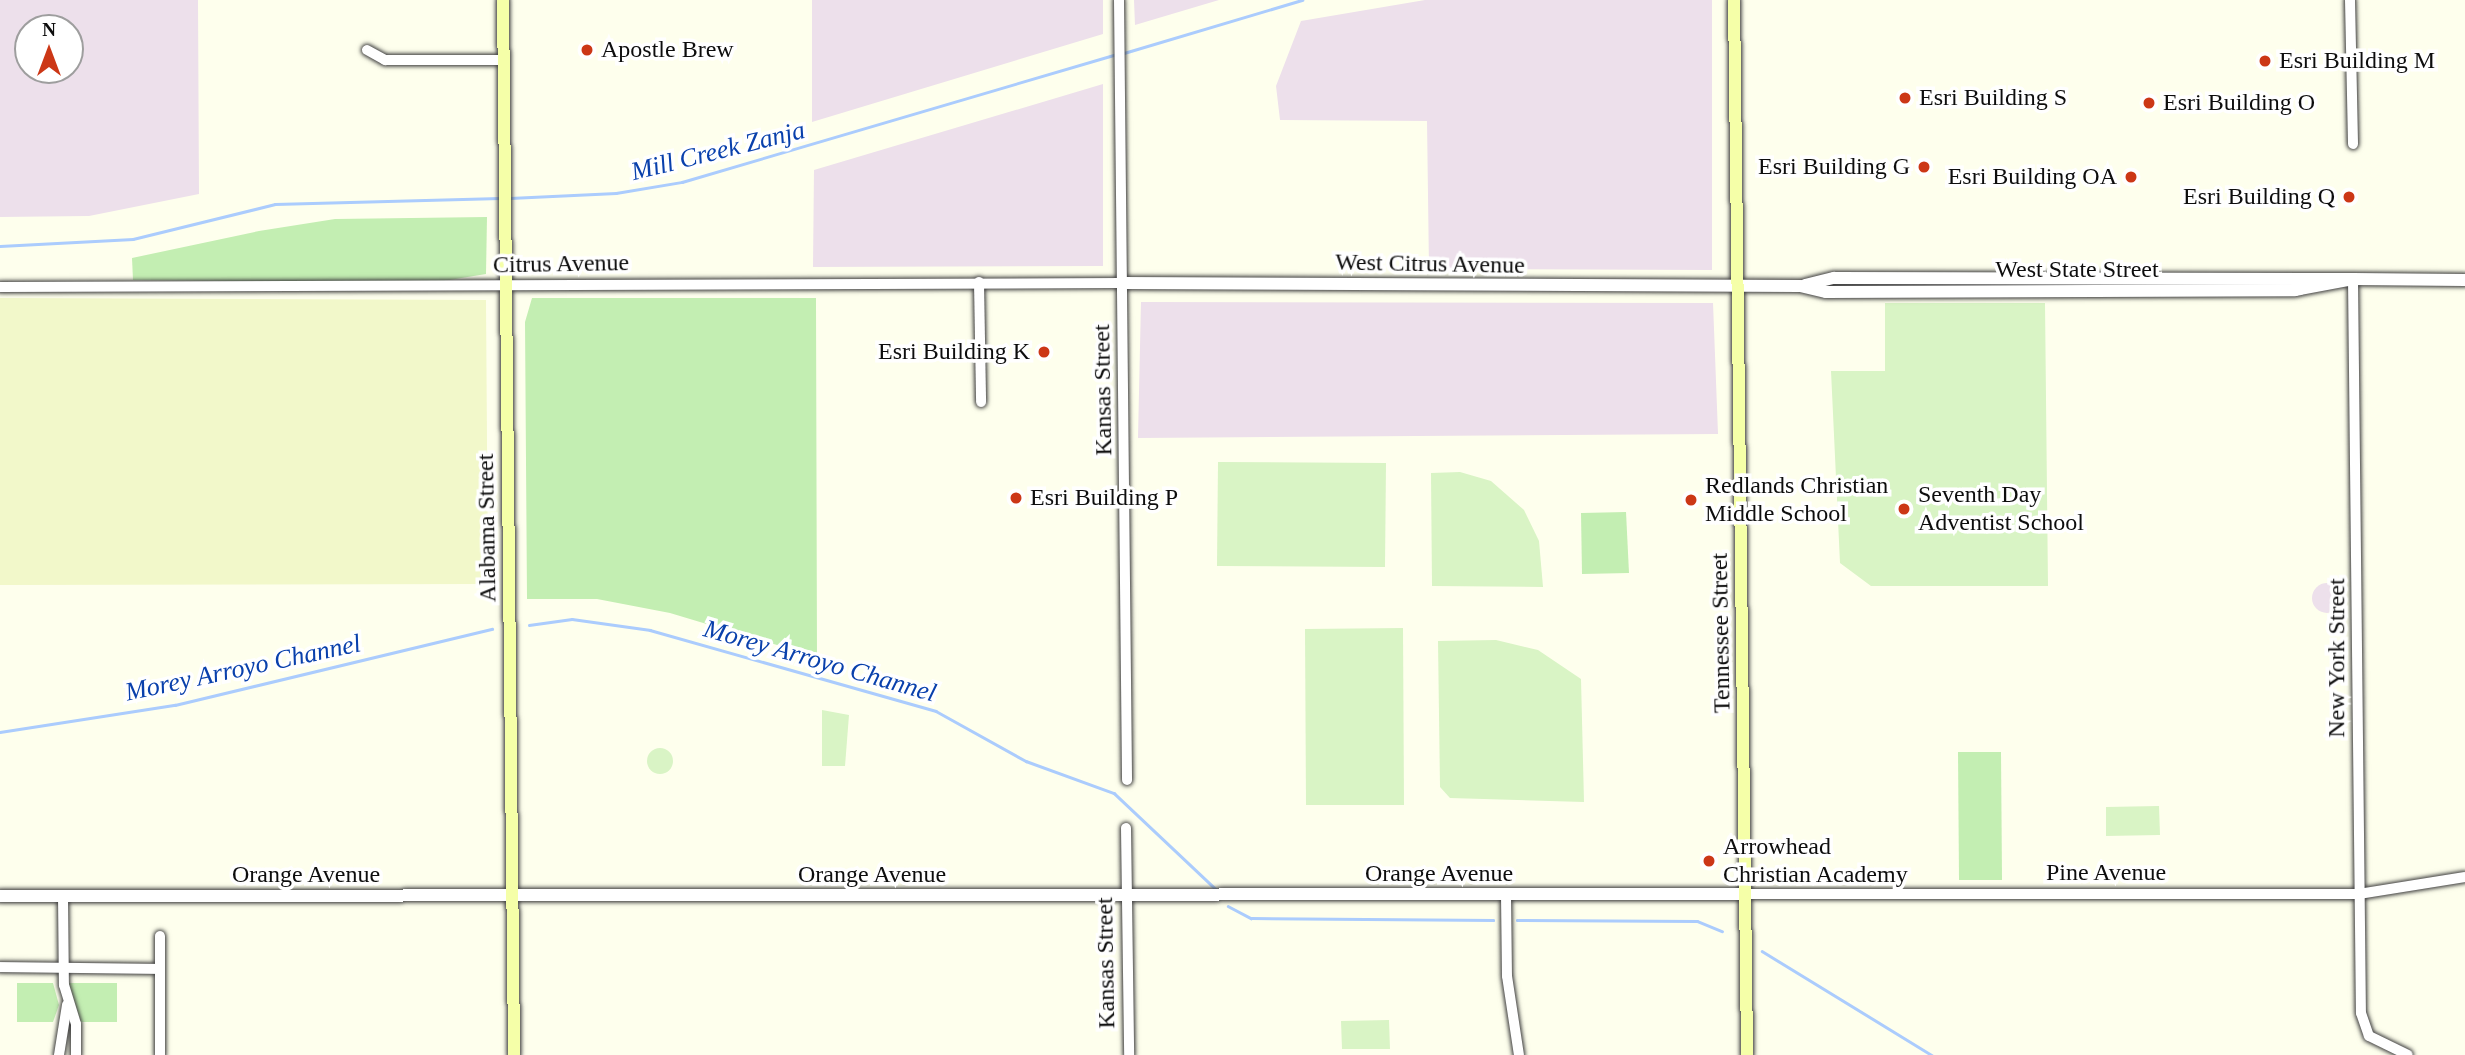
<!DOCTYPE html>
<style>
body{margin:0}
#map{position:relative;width:2465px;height:1055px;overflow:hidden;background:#feffed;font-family:"Times New Roman",serif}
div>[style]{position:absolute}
.industrial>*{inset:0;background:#ede0eb}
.round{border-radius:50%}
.farmland>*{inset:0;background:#f2f8ca}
.green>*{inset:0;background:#c3eeb2}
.pitch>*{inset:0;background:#d9f4c5}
.stream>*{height:2.5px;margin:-1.25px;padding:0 1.25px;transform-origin:1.25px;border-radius:1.25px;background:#abccfd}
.roads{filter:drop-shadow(0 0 2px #404040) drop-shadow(0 0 2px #404040)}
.minor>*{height:10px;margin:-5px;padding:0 5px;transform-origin:5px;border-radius:5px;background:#fff}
.tertiary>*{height:12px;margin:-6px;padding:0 6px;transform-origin:6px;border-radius:6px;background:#fff}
.secondary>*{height:12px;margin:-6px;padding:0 6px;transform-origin:6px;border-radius:6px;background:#f5ffa8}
.dots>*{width:19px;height:19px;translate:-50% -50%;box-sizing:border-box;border:4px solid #fff;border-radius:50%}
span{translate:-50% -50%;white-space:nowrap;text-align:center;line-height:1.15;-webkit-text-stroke:7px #fff;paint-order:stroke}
.poi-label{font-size:24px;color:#0d0d0d}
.left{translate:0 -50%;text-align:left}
.right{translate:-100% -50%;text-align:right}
.street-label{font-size:24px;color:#0d0d0d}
.water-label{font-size:26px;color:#0940ac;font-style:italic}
.north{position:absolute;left:14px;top:14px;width:70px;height:70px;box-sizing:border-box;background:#fff;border:2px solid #9e9e9e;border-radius:50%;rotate:0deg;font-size:19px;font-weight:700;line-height:28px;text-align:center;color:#0d0d0d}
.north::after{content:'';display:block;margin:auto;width:24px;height:32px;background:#cc3716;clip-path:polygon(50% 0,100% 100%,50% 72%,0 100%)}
</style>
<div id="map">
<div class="industrial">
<div style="clip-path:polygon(evenodd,0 0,198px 0,199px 194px,89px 216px,0 217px,0 0,28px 28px,70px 28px,70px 70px,28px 70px,28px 28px)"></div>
<div style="clip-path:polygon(812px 0,1103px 0,1103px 34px,812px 122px)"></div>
<div style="clip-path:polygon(1134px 0,1219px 0,1135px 25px)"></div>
<div style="clip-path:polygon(1425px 0,1712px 0,1712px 270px,1429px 269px,1427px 121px,1280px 120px,1276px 86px,1301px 21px)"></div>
<div style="clip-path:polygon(1103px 84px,1103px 266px,813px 267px,814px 170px)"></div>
<div style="clip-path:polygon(1141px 302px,1713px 303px,1718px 434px,1138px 438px)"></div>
<div class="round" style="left:2312px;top:583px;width:30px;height:30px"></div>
</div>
<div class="farmland">
<div style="clip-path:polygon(0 298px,486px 300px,488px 584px,0 585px)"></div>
</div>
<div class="green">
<div style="clip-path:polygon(487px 217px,486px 274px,431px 283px,133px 280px,132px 258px,259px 231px,335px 219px)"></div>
<div style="clip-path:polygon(532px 298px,816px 298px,817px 657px,670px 613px,597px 599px,527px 599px,525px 322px)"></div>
<div style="clip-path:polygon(1626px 512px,1629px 573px,1582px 574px,1581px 513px)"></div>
<div style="clip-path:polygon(1958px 752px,2001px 752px,2002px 880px,1959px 880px)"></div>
<div style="clip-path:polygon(17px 983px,53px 983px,59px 1005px,53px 1022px,17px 1022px)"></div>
<div style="clip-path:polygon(69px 983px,117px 983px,117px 1022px,81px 1022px)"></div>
</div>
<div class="pitch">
<div style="clip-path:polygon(1885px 303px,2045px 303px,2048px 586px,1871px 586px,1840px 563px,1831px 371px,1885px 371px)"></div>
<div style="clip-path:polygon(1218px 462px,1386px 463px,1385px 567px,1217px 566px)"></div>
<div style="clip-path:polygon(1460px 472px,1491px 481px,1524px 510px,1539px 541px,1543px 587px,1432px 586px,1431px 473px)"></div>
<div style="clip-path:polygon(1403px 628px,1404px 805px,1306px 805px,1305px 629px)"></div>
<div style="clip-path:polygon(1496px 640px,1538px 650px,1581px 679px,1584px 802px,1450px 798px,1440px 787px,1438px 641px)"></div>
<div style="clip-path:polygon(822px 710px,849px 715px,845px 766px,822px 766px)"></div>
<div class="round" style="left:647px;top:748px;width:26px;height:26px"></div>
<div style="clip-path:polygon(2159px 806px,2160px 835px,2106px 836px,2106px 807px)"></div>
<div style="clip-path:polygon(1389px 1020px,1390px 1049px,1342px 1049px,1341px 1021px)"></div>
</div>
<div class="stream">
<div style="left:1124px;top:53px;width:186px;rotate:-16.6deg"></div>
<div style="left:510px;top:198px;width:106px;rotate:-2.7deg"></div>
<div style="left:616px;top:193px;width:67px;rotate:-9.5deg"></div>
<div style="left:682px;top:182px;width:453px;rotate:-16.4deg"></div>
<div style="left:0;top:246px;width:133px;rotate:-3deg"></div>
<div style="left:133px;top:239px;width:146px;rotate:-13.8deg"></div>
<div style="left:275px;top:204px;width:225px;rotate:-1.5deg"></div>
<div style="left:529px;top:625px;width:43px;rotate:-7.9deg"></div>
<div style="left:572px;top:619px;width:79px;rotate:8deg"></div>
<div style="left:650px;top:630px;width:297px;rotate:15.8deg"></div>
<div style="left:936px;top:711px;width:103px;rotate:29.1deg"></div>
<div style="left:1026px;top:761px;width:94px;rotate:20deg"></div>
<div style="left:1114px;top:793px;width:140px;rotate:43.3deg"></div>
<div style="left:0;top:732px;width:177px;rotate:-8.8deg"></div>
<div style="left:175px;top:705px;width:326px;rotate:-13.5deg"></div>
<div style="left:1228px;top:906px;width:26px;rotate:28deg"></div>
<div style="left:1251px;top:918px;width:242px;rotate:0.5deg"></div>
<div style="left:1517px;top:920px;width:180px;rotate:0.3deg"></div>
<div style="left:1697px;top:921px;width:27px;rotate:22deg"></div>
<div style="left:1762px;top:951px;width:199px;rotate:31.5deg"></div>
</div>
<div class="roads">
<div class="minor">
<div style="left:1119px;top:0;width:780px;rotate:89.41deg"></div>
<div style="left:2350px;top:0;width:144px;rotate:88.8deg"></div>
<div style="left:367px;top:50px;width:21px;rotate:29deg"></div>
<div style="left:385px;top:60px;width:119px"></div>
<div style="left:2353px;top:279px;width:734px;rotate:89.38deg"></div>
<div style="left:2361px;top:1013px;width:24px;rotate:71deg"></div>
<div style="left:2369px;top:1036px;width:43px;rotate:26deg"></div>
<div style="left:979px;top:282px;width:120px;rotate:89deg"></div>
<div style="left:0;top:287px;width:1122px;rotate:-0.2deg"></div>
<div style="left:1126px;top:828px;width:227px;rotate:89.2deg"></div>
<div style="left:1745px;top:894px;width:614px"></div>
<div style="left:2359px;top:894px;width:107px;rotate:-9.1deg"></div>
<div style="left:1506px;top:895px;width:81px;rotate:89.3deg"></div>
<div style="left:1507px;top:976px;width:80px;rotate:81.4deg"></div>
<div style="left:63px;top:896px;width:89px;rotate:89.4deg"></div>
<div style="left:64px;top:985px;width:41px;rotate:72.9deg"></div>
<div style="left:76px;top:1024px;width:31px;rotate:90deg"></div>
<div style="left:0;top:967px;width:160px;rotate:0.7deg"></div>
<div style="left:59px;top:1055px;width:51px;rotate:-80.9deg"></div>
<div style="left:160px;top:1055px;width:119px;rotate:-90deg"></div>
</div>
<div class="tertiary">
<div style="left:1122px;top:283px;width:678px;rotate:0.25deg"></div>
<div style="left:1800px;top:286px;width:27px;rotate:13deg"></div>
<div style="left:1826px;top:292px;width:469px;rotate:-0.2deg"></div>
<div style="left:2295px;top:290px;width:59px;rotate:-10.7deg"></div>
<div style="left:2353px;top:279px;width:112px;rotate:0.5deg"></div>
<div style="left:1805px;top:285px;width:30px;rotate:-14deg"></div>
<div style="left:1834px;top:278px;width:519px;rotate:0.11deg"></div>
<div style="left:0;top:896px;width:1745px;rotate:-0.07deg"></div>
</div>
<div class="secondary">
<div style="left:503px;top:0;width:1055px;rotate:89.4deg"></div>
<div style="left:1734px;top:0;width:1055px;rotate:89.29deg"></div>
</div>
</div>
<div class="dots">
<div style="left:587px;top:50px;background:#cc3716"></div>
<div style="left:2265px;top:61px;background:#cc3716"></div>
<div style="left:1905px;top:98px;background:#cc3716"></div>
<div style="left:2149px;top:103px;background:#cc3716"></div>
<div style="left:1924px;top:167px;background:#cc3716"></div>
<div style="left:2131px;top:177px;background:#cc3716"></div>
<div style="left:2349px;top:197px;background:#cc3716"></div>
<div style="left:1044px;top:352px;background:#cc3716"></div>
<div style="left:1016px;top:498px;background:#cc3716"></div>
<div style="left:1691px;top:500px;background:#cc3716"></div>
<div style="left:1904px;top:509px;background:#cc3716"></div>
<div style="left:1709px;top:861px;background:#cc3716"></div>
</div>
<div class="poi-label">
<span class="left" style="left:601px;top:50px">Apostle Brew</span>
<span class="left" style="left:2279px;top:61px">Esri Building M</span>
<span class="left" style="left:1919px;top:98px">Esri Building S</span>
<span class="left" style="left:2163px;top:103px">Esri Building O</span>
<span class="right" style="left:1910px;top:167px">Esri Building G</span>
<span class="right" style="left:2117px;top:177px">Esri Building OA</span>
<span class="right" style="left:2335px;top:197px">Esri Building Q</span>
<span class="right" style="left:1030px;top:352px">Esri Building K</span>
<span class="left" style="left:1705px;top:500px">Redlands Christian<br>Middle School</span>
<span class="left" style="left:1918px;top:509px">Seventh Day<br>Adventist School</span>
<span class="left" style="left:1030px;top:498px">Esri Building P</span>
<span class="left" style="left:1723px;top:861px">Arrowhead<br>Christian Academy</span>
</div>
<div class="street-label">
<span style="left:561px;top:264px;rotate:-1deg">Citrus Avenue</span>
<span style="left:1430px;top:264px;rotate:1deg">West Citrus Avenue</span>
<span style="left:2077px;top:270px">West State Street</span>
<span style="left:1103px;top:390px;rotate:-91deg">Kansas Street</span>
<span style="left:487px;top:528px;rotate:-91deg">Alabama Street</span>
<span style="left:1721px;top:633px;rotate:-91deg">Tennessee Street</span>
<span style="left:2337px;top:658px;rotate:-90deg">New York Street</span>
<span style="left:2106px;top:873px">Pine Avenue</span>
<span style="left:1439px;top:874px">Orange Avenue</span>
<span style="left:306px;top:875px">Orange Avenue</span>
<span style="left:872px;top:875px">Orange Avenue</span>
<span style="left:1106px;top:963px;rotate:-91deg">Kansas Street</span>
</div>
<div class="water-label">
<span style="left:718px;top:151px;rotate:-14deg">Mill Creek Zanja</span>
<span style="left:820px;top:661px;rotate:16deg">Morey Arroyo Channel</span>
<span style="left:243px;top:668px;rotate:-12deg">Morey Arroyo Channel</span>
</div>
<div class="north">N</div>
</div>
